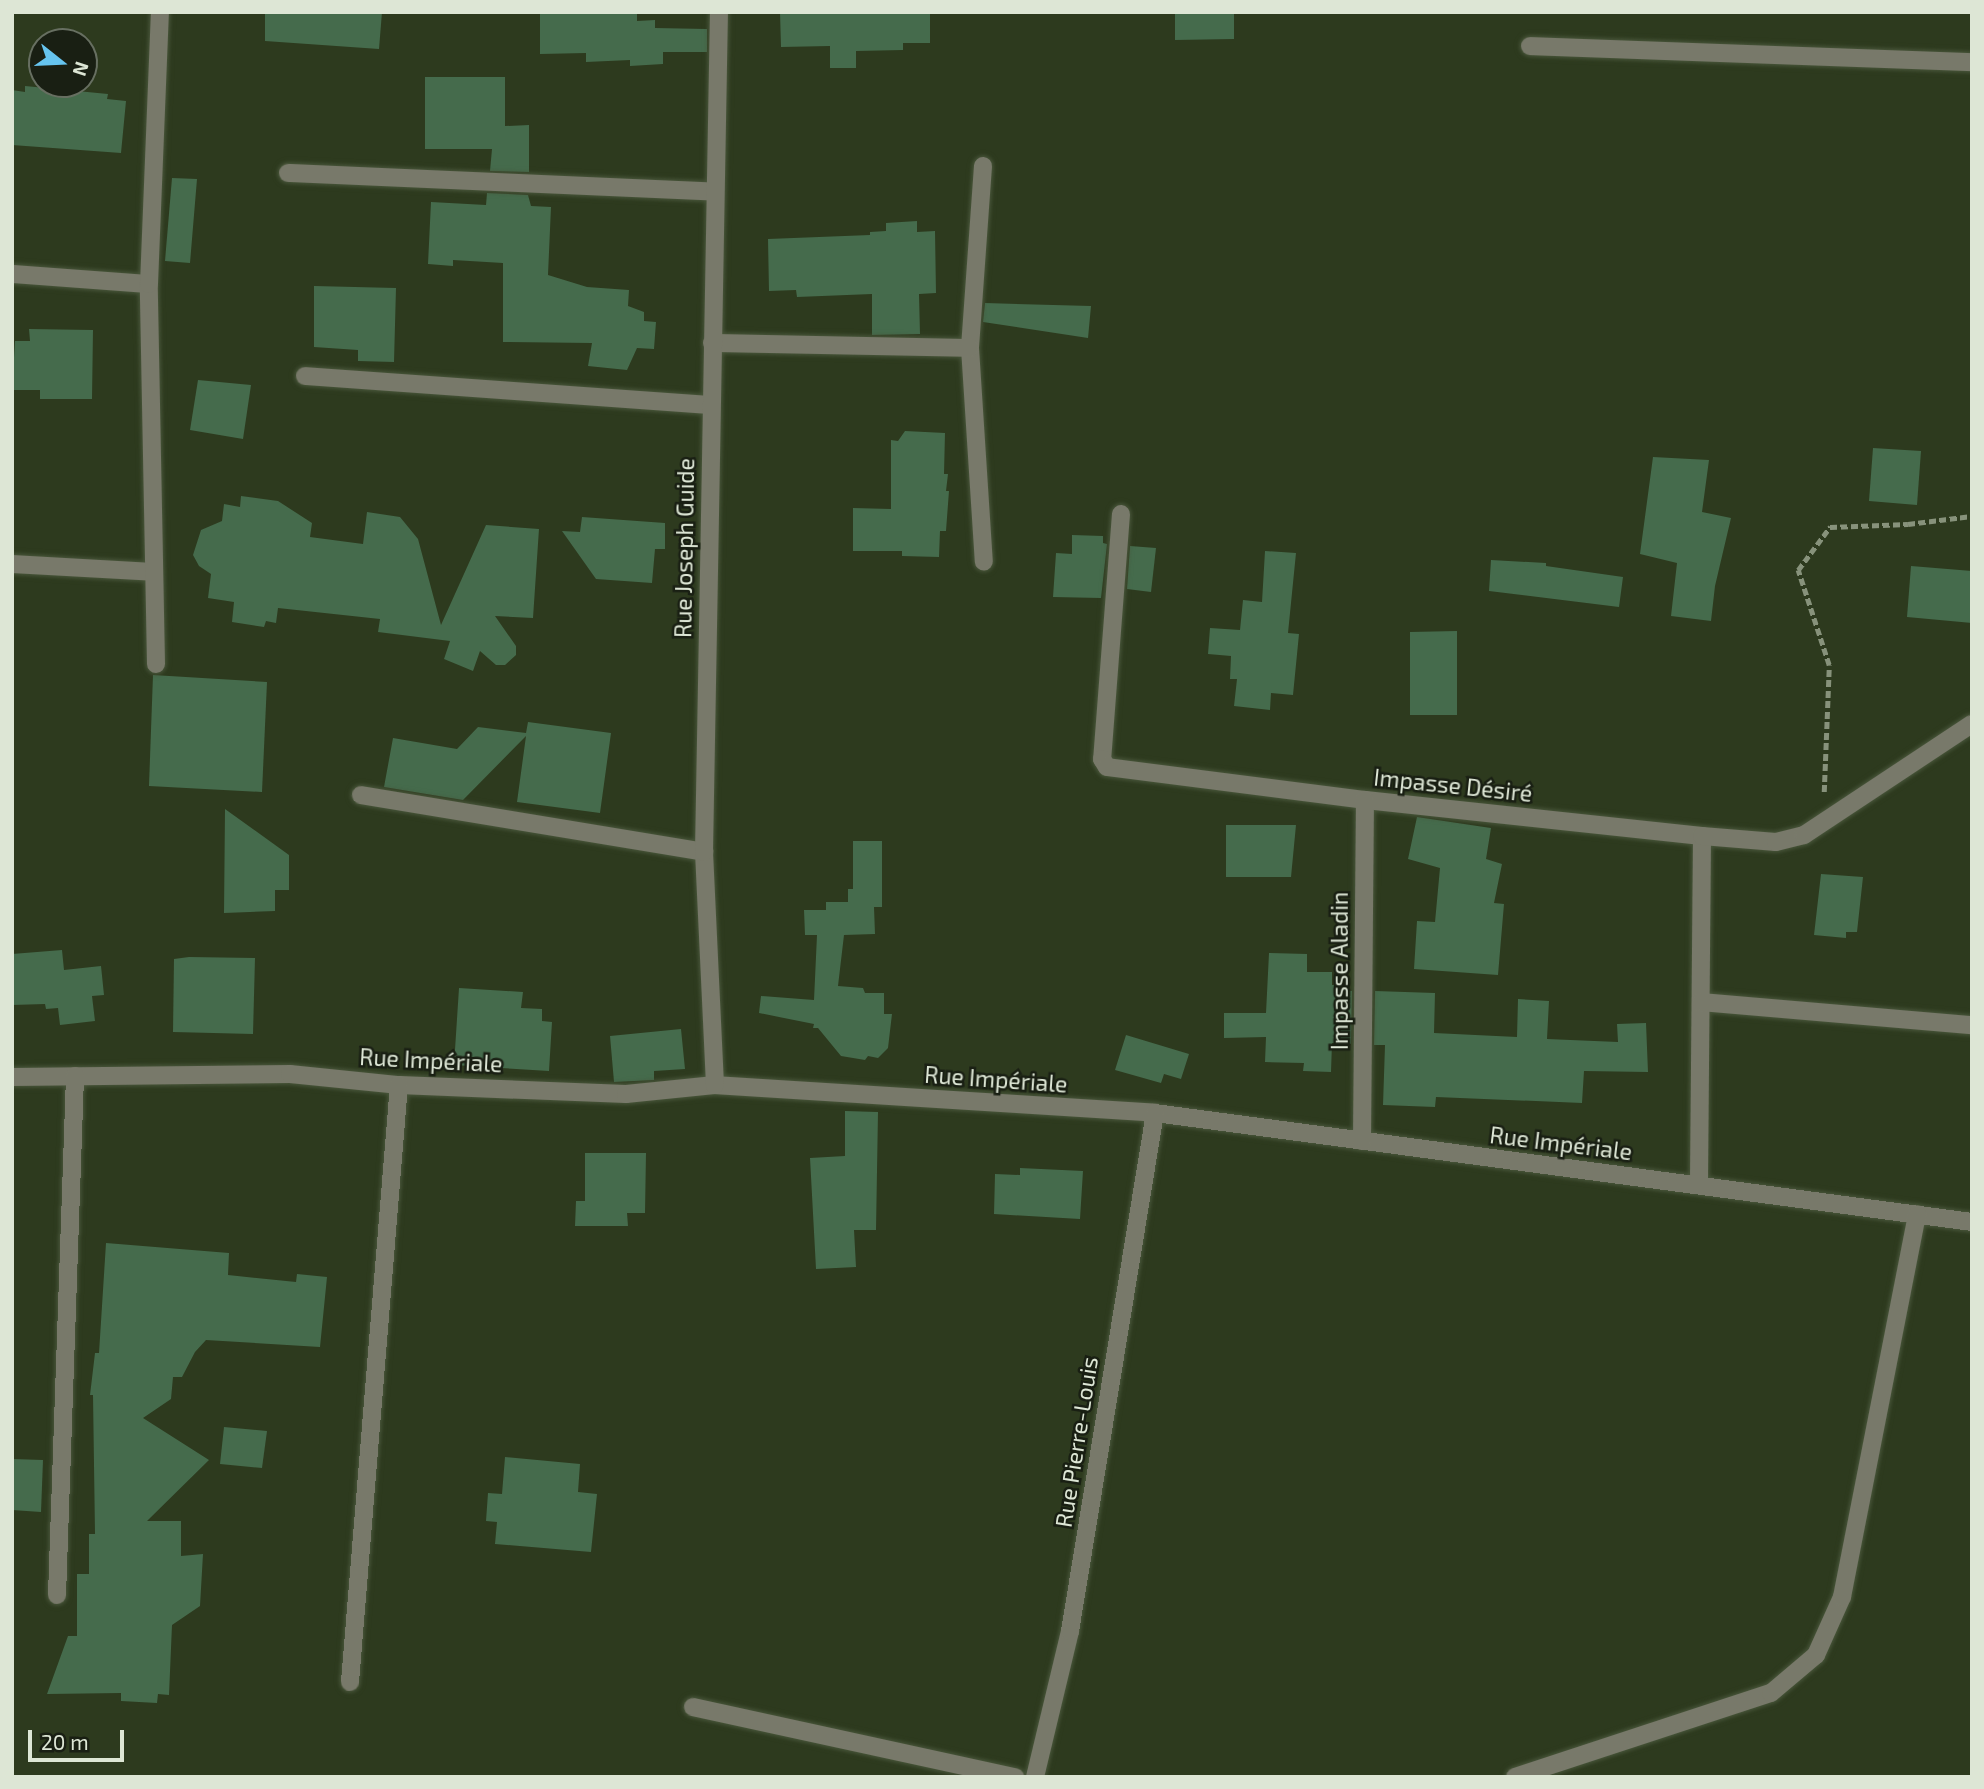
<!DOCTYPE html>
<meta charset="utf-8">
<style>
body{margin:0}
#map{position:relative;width:1984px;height:1789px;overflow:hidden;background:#2d3a1e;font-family:"Exo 2",sans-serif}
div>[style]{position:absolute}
.building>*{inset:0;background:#456b4c}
.path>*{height:4.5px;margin-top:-2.25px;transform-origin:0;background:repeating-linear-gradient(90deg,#87927b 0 7px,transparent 0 10.5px)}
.roads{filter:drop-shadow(0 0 2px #49563b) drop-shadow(0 0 2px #49563b)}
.minor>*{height:18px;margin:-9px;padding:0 9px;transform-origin:9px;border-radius:9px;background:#78796a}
span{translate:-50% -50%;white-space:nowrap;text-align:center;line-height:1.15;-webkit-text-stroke:5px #191f13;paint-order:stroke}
.street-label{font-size:23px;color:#dde6d5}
.frame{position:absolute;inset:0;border:14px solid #dde6d5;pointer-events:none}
.north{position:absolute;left:28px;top:28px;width:70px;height:70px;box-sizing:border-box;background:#191f13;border:2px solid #676f61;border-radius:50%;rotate:108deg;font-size:19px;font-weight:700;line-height:28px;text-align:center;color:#dde6d5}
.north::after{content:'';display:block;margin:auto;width:24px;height:32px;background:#66c4ef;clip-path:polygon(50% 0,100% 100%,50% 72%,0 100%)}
.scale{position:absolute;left:28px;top:1730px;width:96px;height:32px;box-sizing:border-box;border:4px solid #dde6d5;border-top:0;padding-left:9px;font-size:21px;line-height:24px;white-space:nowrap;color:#dde6d5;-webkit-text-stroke:5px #191f13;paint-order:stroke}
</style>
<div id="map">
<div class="building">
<div style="clip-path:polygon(265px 12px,382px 12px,379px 49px,265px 41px)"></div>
<div style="clip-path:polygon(540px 12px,637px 12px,637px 21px,655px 20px,655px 28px,707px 29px,707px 52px,663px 52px,663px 64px,630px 66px,630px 60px,586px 62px,586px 53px,540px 54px)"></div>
<div style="clip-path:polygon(780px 12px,930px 12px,930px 43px,903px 43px,903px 50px,856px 51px,856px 68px,830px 68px,830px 46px,781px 47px)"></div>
<div style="clip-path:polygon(1175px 12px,1234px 12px,1234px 39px,1175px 40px)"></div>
<div style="clip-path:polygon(425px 77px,505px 77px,505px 126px,529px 125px,529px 172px,490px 171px,492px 149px,425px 149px)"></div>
<div style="clip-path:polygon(25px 86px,108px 94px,107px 99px,126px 101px,121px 153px,12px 145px,12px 90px,25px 92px)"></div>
<div style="clip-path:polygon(172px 178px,197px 179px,190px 263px,165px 261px)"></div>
<div style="clip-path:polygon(487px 193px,528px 195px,531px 206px,551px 207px,548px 275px,587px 287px,629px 290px,628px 306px,644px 312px,644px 321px,656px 322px,654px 349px,637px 348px,627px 370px,588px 366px,592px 343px,503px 342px,503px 263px,453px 260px,453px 266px,428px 264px,431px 202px,486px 205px)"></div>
<div style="clip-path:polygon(917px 221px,917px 232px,935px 231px,936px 293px,919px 294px,920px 334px,872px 335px,872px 294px,797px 297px,796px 290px,769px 291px,768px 239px,870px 235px,870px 232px,886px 231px,886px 223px)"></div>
<div style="clip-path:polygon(314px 286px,396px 288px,394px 362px,358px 361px,358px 350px,314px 347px)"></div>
<div style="clip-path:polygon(985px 303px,1091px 306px,1088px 338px,983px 322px)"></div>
<div style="clip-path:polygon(29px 329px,93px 330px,92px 399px,40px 399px,40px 390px,12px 390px,15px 341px,30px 341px)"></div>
<div style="clip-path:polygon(198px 380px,251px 385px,243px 439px,190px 430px)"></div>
<div style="clip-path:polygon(905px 431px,945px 433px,944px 474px,948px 474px,946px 491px,949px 491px,946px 531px,940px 531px,939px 557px,902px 556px,902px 551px,853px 551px,853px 508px,891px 509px,891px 440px,898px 441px)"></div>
<div style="clip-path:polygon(1873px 448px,1921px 451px,1917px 505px,1869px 501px)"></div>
<div style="clip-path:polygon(1653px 457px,1709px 460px,1702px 512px,1731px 518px,1715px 586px,1711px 621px,1671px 616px,1677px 563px,1640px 554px)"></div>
<div style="clip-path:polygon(241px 496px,278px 501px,312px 523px,310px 537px,363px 544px,367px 512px,400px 517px,418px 539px,441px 625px,486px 525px,539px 529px,533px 618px,495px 616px,516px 646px,516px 655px,505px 665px,496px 665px,480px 651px,473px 671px,444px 659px,450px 641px,378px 632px,380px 619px,278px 608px,276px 623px,266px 621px,264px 627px,232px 622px,234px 602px,208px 598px,211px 574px,199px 566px,193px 555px,201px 530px,222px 521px,224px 504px,240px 507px)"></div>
<div style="clip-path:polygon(582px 517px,665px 523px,665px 549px,655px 549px,652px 583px,596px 579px,562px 531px,580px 532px)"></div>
<div style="clip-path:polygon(1072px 535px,1103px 536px,1103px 543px,1107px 544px,1101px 598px,1053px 597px,1056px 553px,1072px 554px)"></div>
<div style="clip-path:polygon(1130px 546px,1156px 548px,1151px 592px,1127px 589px)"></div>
<div style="clip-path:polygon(1265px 551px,1296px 553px,1288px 633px,1299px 634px,1293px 695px,1271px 693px,1270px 710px,1234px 706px,1237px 679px,1230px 679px,1231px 656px,1208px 654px,1210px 628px,1240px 630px,1243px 600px,1262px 602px)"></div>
<div style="clip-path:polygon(1491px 560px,1546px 563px,1546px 566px,1623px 577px,1619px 607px,1489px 591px)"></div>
<div style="clip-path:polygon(1911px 566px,1972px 571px,1972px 623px,1907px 617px)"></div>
<div style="clip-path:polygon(1457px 631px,1457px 715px,1410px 715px,1410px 632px)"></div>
<div style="clip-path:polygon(153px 675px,267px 682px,262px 792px,149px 786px)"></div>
<div style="clip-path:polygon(528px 722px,611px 733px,600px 813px,517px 802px,526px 736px,463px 800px,384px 787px,393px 738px,457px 749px,478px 727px,526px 733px)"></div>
<div style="clip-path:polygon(225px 809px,289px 855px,289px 890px,275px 890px,275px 911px,224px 913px)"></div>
<div style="clip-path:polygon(1417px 817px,1491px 828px,1486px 859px,1502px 864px,1494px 903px,1504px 904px,1498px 975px,1414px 969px,1417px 921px,1435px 922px,1440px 868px,1408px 859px)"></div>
<div style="clip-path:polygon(1226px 825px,1296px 825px,1291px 877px,1226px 877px)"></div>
<div style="clip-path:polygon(853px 841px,882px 841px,882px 907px,874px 907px,875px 934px,844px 935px,838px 986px,863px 988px,865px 993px,884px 993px,884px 1014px,892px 1014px,888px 1048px,878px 1058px,868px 1056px,865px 1060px,841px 1056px,818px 1028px,813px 1028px,814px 1024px,759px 1013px,761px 996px,814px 1000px,817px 935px,805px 935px,804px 910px,826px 910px,826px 902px,848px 902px,848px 889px,853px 889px)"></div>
<div style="clip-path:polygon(1821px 874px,1863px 877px,1857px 932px,1846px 932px,1846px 938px,1814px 935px)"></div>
<div style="clip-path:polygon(62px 950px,64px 970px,101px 966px,104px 995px,92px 996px,95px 1021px,60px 1025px,58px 1008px,46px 1009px,45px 1004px,12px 1005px,12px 954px)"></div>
<div style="clip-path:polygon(1269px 953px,1307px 954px,1307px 972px,1332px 972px,1332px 985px,1342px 985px,1342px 990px,1352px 991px,1351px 1044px,1332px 1043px,1331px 1072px,1303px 1071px,1304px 1063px,1265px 1062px,1266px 1037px,1224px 1038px,1224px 1013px,1266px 1013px)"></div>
<div style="clip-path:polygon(189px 957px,255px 958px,253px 1034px,173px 1032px,174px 959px)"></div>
<div style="clip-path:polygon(459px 988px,523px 992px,521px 1008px,542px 1009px,542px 1021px,552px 1022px,549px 1071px,454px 1065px)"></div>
<div style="clip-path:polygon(1375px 991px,1435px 993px,1434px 1033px,1517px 1037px,1518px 999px,1549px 1001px,1547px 1039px,1618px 1042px,1617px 1024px,1646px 1023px,1648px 1072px,1584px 1071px,1582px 1103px,1436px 1097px,1435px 1107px,1383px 1105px,1385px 1045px,1374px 1045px)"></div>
<div style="clip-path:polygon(681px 1029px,685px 1069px,654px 1071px,654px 1080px,614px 1082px,610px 1036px)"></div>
<div style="clip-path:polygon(1126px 1035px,1189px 1054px,1181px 1079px,1164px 1074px,1161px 1083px,1115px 1070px)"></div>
<div style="clip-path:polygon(845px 1111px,878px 1112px,876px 1230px,854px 1230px,856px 1267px,816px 1269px,810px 1158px,845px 1156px)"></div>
<div style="clip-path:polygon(585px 1153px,646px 1153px,645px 1213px,627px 1213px,628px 1226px,575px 1226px,576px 1201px,585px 1201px)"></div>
<div style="clip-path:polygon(1020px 1168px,1083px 1171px,1080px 1219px,994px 1214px,995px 1174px,1020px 1175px)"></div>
<div style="clip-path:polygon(106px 1243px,229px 1253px,228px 1275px,296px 1282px,297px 1274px,327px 1277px,320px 1347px,206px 1340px,195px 1352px,182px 1377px,173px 1377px,171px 1399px,143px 1418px,209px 1460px,147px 1521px,181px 1521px,181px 1556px,203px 1554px,200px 1606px,172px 1625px,169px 1695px,158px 1694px,157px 1703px,121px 1701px,121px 1693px,47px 1694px,68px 1636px,77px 1636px,77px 1574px,89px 1574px,89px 1534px,95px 1534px,93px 1395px,90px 1395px,95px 1353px,99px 1353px)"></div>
<div style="clip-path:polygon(224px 1427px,267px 1431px,262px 1468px,220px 1464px)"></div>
<div style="clip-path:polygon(505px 1457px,580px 1464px,578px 1492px,597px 1494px,591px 1552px,495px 1544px,497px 1522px,486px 1521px,488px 1493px,502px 1494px)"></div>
<div style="clip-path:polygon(12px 1459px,43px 1460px,41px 1512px,12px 1510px)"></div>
</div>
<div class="path">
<div style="left:1824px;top:792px;width:127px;rotate:-87.7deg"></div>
<div style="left:1829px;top:665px;width:100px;rotate:-108.1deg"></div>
<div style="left:1798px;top:570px;width:54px;rotate:-53.3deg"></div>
<div style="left:1830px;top:527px;width:78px;rotate:-2.2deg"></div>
<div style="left:1908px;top:524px;width:64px;rotate:-7.1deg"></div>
</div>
<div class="roads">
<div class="minor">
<div style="left:1530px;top:46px;width:442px;rotate:2.1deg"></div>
<div style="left:983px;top:166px;width:182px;rotate:94.1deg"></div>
<div style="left:970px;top:348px;width:214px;rotate:86.3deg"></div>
<div style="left:288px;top:173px;width:427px;rotate:2.5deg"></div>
<div style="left:12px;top:274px;width:137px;rotate:4.2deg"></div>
<div style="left:712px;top:343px;width:258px;rotate:1.1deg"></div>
<div style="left:305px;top:376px;width:407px;rotate:4.1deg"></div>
<div style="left:1121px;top:514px;width:246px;rotate:94.4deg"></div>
<div style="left:1102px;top:759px;width:9px;rotate:58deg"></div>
<div style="left:1107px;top:767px;width:260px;rotate:7.3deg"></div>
<div style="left:1365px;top:800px;width:339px;rotate:6.1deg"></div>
<div style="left:1702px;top:836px;width:349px;rotate:90.5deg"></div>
<div style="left:12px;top:564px;width:141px;rotate:3.2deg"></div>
<div style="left:156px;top:664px;width:380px;rotate:-91.1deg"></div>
<div style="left:149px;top:284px;width:272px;rotate:-87.7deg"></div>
<div style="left:361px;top:795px;width:348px;rotate:9.4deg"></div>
<div style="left:1702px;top:836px;width:74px;rotate:4.6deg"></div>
<div style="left:1776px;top:842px;width:29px;rotate:-14deg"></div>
<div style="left:1804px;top:835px;width:201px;rotate:-33.5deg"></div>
<div style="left:1701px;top:1002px;width:272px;rotate:4.9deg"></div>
<div style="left:12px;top:1077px;width:278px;rotate:-0.6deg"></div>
<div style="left:290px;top:1074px;width:110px;rotate:5.8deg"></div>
<div style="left:399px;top:1085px;width:227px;rotate:2.3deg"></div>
<div style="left:626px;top:1094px;width:89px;rotate:-5.8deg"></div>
<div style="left:715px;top:1085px;width:441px;rotate:3.6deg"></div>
<div style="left:1155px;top:1113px;width:824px;rotate:7.6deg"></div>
<div style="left:715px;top:1085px;width:233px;rotate:-92.7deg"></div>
<div style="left:704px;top:852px;width:840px;rotate:-88.98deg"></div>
<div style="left:1362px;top:1141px;width:341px;rotate:-89.5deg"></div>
<div style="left:57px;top:1595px;width:519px;rotate:-88.01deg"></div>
<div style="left:350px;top:1682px;width:599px;rotate:-85.31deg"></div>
<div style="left:693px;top:1707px;width:330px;rotate:12.3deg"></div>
<div style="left:1035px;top:1777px;width:150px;rotate:-76.5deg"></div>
<div style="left:1070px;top:1631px;width:525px;rotate:-80.68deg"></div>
<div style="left:1515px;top:1777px;width:269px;rotate:-18.2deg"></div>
<div style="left:1771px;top:1693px;width:59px;rotate:-40.2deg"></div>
<div style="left:1816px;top:1655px;width:64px;rotate:-65.9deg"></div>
<div style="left:1842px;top:1597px;width:390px;rotate:-78.9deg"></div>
</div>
</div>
<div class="street-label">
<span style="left:684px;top:548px;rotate:-89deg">Rue Joseph Guide</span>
<span style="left:1453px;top:785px;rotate:6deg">Impasse Désiré</span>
<span style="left:1339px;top:971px;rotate:-90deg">Impasse Aladin</span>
<span style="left:431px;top:1060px;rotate:3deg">Rue Impériale</span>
<span style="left:996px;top:1079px;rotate:4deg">Rue Impériale</span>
<span style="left:1561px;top:1143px;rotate:7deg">Rue Impériale</span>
<span style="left:1076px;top:1442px;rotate:-81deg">Rue Pierre-Louis</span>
</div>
<div class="frame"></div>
<div class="north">N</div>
<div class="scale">20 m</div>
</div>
